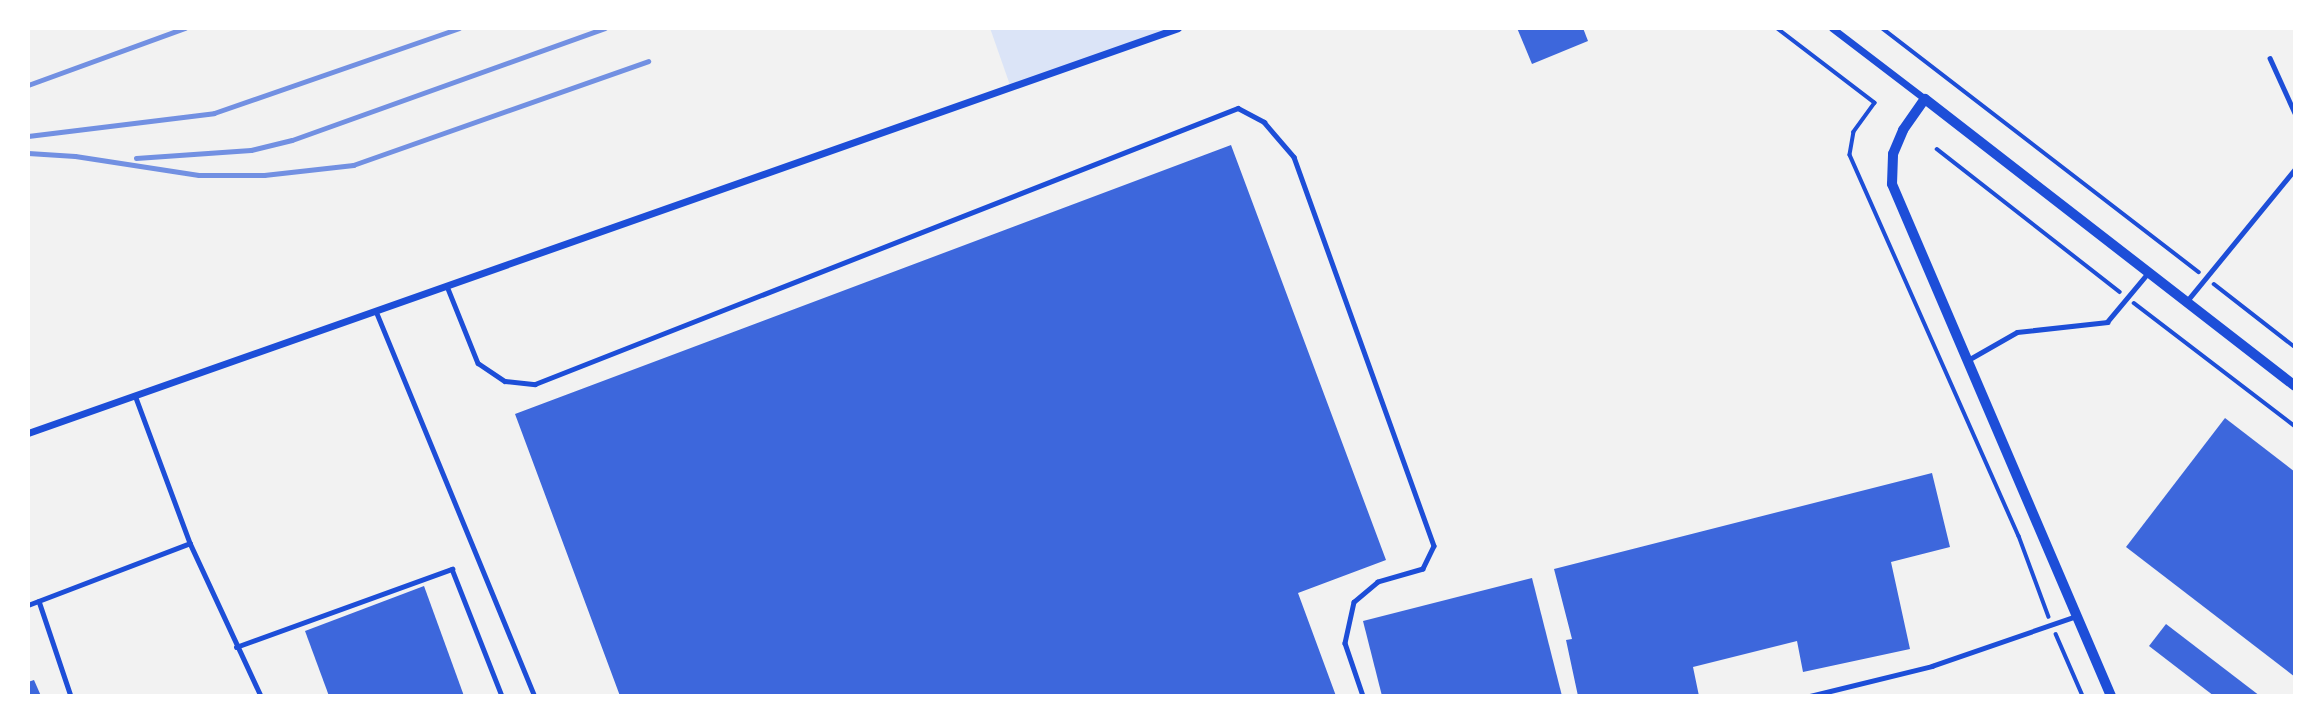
<!DOCTYPE html>
<style>
body{margin:0}
#map{position:relative;width:2323px;height:724px;overflow:hidden;background:#f2f2f2;font-family:Manrope,sans-serif}
div>[style]{position:absolute}
.green>*{inset:0;background:#dbe4f7}
.building>*{inset:0;background:#3d67dc}
.path>*{height:3.5px;margin:-1.75px;padding:0 1.75px;transform-origin:1.75px;border-radius:1.75px;background:#1d4ed8}
.service>*{height:4.5px;margin:-2.25px;padding:0 2.25px;transform-origin:2.25px;border-radius:2.25px;background:#1d4ed8}
.minor>*{height:7px;margin:-3.5px;padding:0 3.5px;transform-origin:3.5px;border-radius:3.5px;background:#1d4ed8}
.tertiary>*{height:10px;margin:-5px;padding:0 5px;transform-origin:5px;border-radius:5px;background:#1d4ed8}
.rail>*{height:5px;margin:-2.5px;padding:0 2.5px;transform-origin:2.5px;border-radius:2.5px;background:#7290e2}
span{translate:-50% -50%;white-space:nowrap;text-align:center;line-height:1.15;-webkit-text-stroke:5px #fff;paint-order:stroke}
.frame{position:absolute;inset:0;border:30px solid #fff;pointer-events:none}
</style>
<div id="map">
<div class="green">
<div style="clip-path:polygon(990px 28px,1178px 28px,1011px 88px)"></div>
</div>
<div class="building">
<div style="clip-path:polygon(1517px 28px,1583px 28px,1588px 41px,1532px 64px)"></div>
<div style="clip-path:polygon(1231px 145px,1386px 560px,1298px 593px,1336px 696px,620px 696px,515px 414px)"></div>
<div style="clip-path:polygon(2225px 418px,2295px 472px,2295px 677px,2126px 547px)"></div>
<div style="clip-path:polygon(1932px 473px,1950px 547px,1891px 562px,1910px 649px,1803px 672px,1797px 641px,1693px 667px,1699px 696px,1578px 696px,1566px 640px,1572px 639px,1554px 569px)"></div>
<div style="clip-path:polygon(1532px 578px,1562px 696px,1382px 696px,1363px 621px)"></div>
<div style="clip-path:polygon(424px 586px,464px 696px,329px 696px,305px 631px)"></div>
<div style="clip-path:polygon(2166px 624px,2260px 696px,2214px 696px,2149px 646px)"></div>
<div style="clip-path:polygon(34px 680px,41px 696px,28px 696px,28px 682px)"></div>
</div>
<div class="path">
<div style="left:1777px;top:28px;width:123px;rotate:37.4deg"></div>
<div style="left:1875px;top:103px;width:36px;rotate:126deg"></div>
<div style="left:1854px;top:132px;width:23px;rotate:100deg"></div>
<div style="left:1850px;top:155px;width:417px;rotate:66.1deg"></div>
<div style="left:2019px;top:536px;width:86px;rotate:69.7deg"></div>
<div style="left:1882px;top:28px;width:400px;rotate:37.6deg"></div>
<div style="left:1937px;top:149px;width:232px;rotate:38deg"></div>
<div style="left:2214px;top:284px;width:103px;rotate:37.9deg"></div>
<div style="left:2134px;top:303px;width:203px;rotate:37.4deg"></div>
<div style="left:2056px;top:634px;width:68px;rotate:66.5deg"></div>
</div>
<div class="service">
<div style="left:2270px;top:58px;width:60px;rotate:65.6deg"></div>
<div style="left:447px;top:286px;width:83px;rotate:68.1deg"></div>
<div style="left:478px;top:363px;width:32px;rotate:34deg"></div>
<div style="left:505px;top:381px;width:30px;rotate:6deg"></div>
<div style="left:535px;top:384px;width:755px;rotate:-21.44deg"></div>
<div style="left:1238px;top:108px;width:30px;rotate:28deg"></div>
<div style="left:1264px;top:122px;width:46px;rotate:49.4deg"></div>
<div style="left:1294px;top:157px;width:413px;rotate:70.2deg"></div>
<div style="left:1434px;top:546px;width:25px;rotate:116deg"></div>
<div style="left:1423px;top:569px;width:47px;rotate:163.9deg"></div>
<div style="left:1378px;top:582px;width:31px;rotate:140deg"></div>
<div style="left:1354px;top:602px;width:42px;rotate:102.4deg"></div>
<div style="left:1345px;top:643px;width:56px;rotate:71.2deg"></div>
<div style="left:2187px;top:301px;width:171px;rotate:-50.7deg"></div>
<div style="left:376px;top:311px;width:417px;rotate:67.6deg"></div>
<div style="left:1968px;top:360px;width:56px;rotate:-29.7deg"></div>
<div style="left:2017px;top:332px;width:91px;rotate:-6.3deg"></div>
<div style="left:2107px;top:322px;width:64px;rotate:-50.1deg"></div>
<div style="left:135px;top:395px;width:158px;rotate:69.6deg"></div>
<div style="left:190px;top:543px;width:169px;rotate:65.1deg"></div>
<div style="left:39px;top:601px;width:100px;rotate:71.4deg"></div>
<div style="left:28px;top:605px;width:173px;rotate:-20.9deg"></div>
<div style="left:236px;top:647px;width:230px;rotate:-19.9deg"></div>
<div style="left:452px;top:569px;width:136px;rotate:68.5deg"></div>
<div style="left:1810px;top:696px;width:126px;rotate:-13.8deg"></div>
<div style="left:1932px;top:666px;width:152px;rotate:-19.1deg"></div>
</div>
<div class="minor">
<div style="left:1832px;top:28px;width:117px;rotate:37.4deg"></div>
<div style="left:28px;top:433px;width:1219px;rotate:-19.4deg"></div>
</div>
<div class="tertiary">
<div style="left:2111px;top:696px;width:557px;rotate:-113.16deg"></div>
<div style="left:1892px;top:184px;width:30px;rotate:-88deg"></div>
<div style="left:1893px;top:154px;width:26px;rotate:-67deg"></div>
<div style="left:1903px;top:130px;width:38px;rotate:-55deg"></div>
<div style="left:1925px;top:99px;width:468px;rotate:37.8deg"></div>
</div>
<div class="rail">
<div style="left:28px;top:85px;width:167px;rotate:-20deg"></div>
<div style="left:28px;top:136px;width:187px;rotate:-7deg"></div>
<div style="left:214px;top:113px;width:259px;rotate:-19.1deg"></div>
<div style="left:28px;top:153px;width:47px;rotate:3.7deg"></div>
<div style="left:75px;top:156px;width:125px;rotate:8.7deg"></div>
<div style="left:199px;top:175px;width:65px"></div>
<div style="left:264px;top:175px;width:90px;rotate:-6.4deg"></div>
<div style="left:353px;top:165px;width:313px;rotate:-19.4deg"></div>
<div style="left:136px;top:158px;width:115px;rotate:-4deg"></div>
<div style="left:251px;top:150px;width:42px;rotate:-13.7deg"></div>
<div style="left:292px;top:140px;width:332px;rotate:-19.7deg"></div>
</div>
<div class="frame"></div>
</div>
